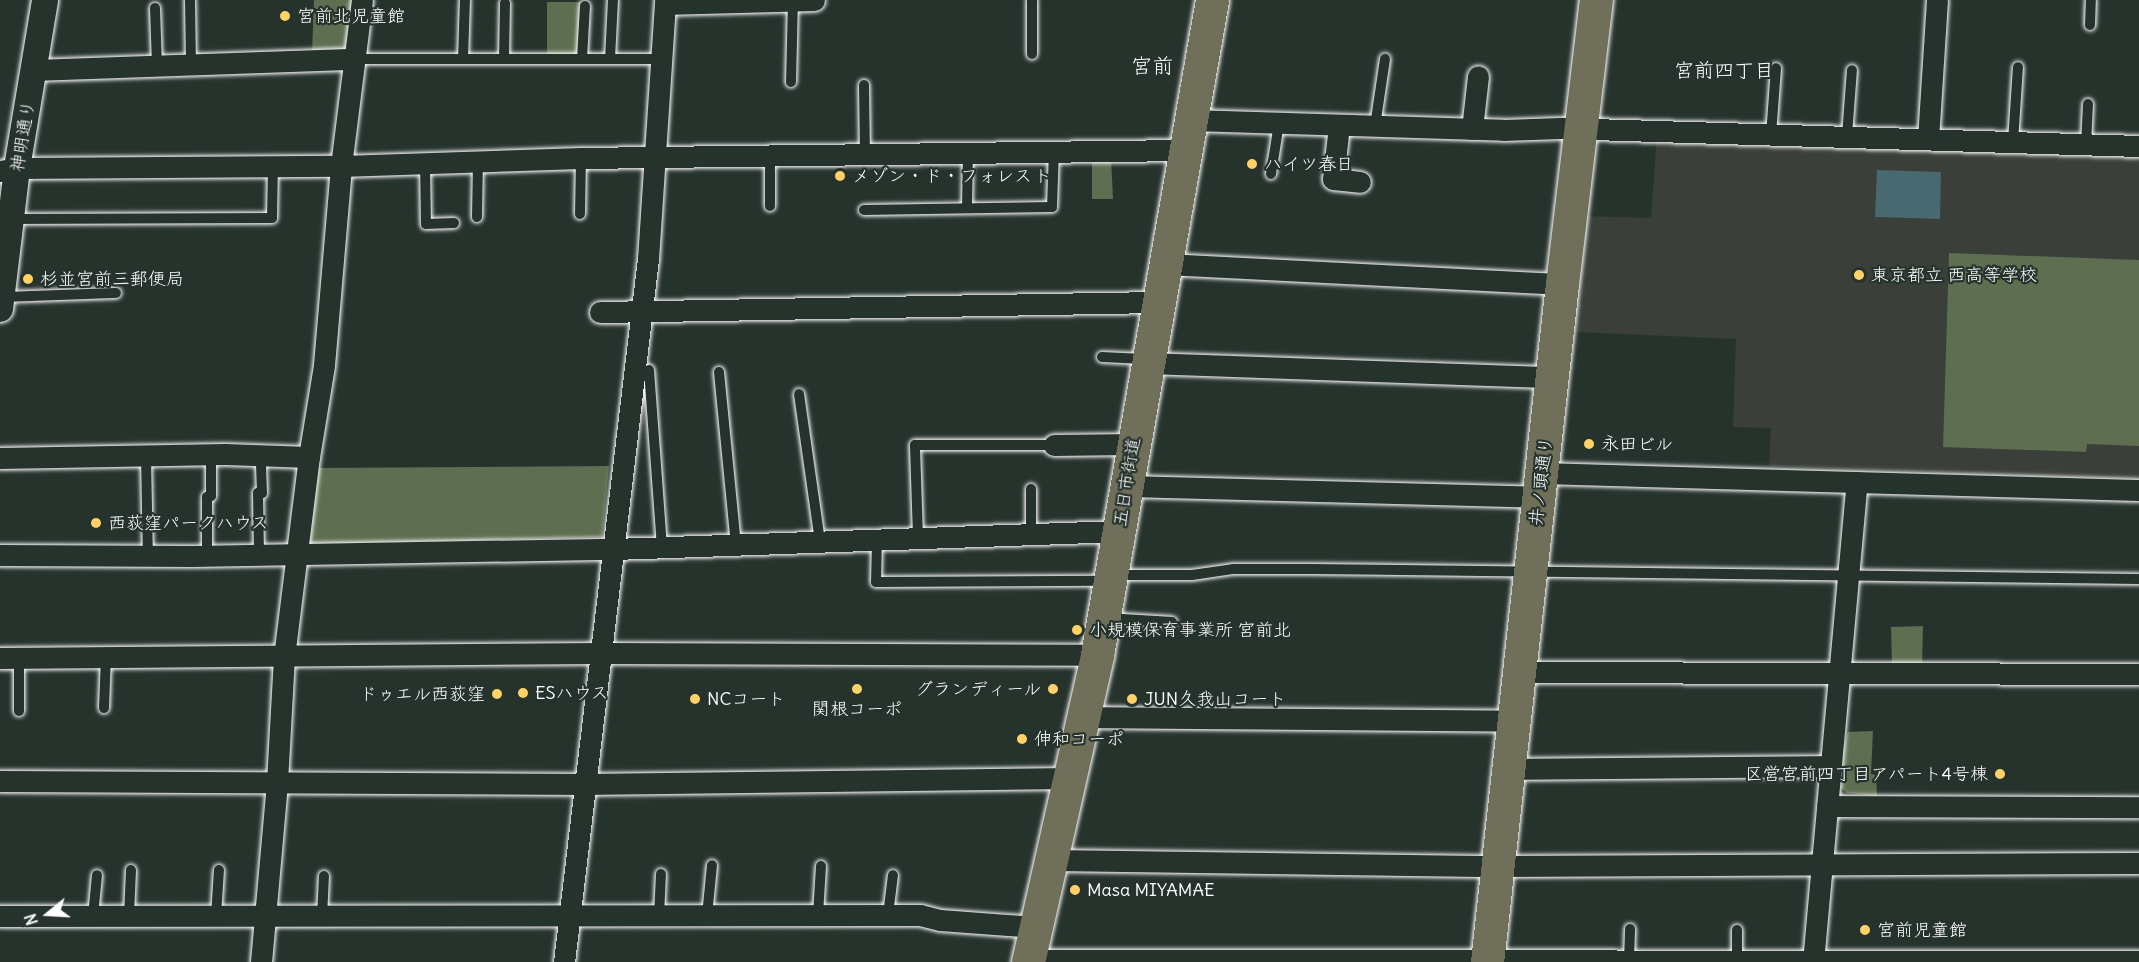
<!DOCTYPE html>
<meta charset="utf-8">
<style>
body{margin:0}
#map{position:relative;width:2139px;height:962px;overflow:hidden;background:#26332d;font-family:Delius,"Klee One",sans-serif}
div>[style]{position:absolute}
.built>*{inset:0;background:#3a3f39}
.green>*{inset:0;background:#5e6e50}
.water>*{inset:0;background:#48696f}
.roads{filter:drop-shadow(0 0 2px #fff) drop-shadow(0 0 2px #fff)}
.service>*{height:10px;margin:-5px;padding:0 5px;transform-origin:5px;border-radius:5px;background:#26332d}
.minor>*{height:21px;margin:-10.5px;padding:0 10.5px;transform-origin:10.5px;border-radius:10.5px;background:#26332d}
.tertiary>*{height:26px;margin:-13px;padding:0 13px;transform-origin:13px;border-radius:13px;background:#26332d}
.primary>*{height:33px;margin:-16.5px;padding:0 16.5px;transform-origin:16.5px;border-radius:16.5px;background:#706f59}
.dots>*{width:16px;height:16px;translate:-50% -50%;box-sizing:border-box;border:3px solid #26332d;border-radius:50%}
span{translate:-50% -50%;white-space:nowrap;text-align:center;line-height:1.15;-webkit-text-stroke:4.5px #26332d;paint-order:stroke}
.poi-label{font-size:18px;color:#fff}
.left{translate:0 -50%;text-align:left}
.right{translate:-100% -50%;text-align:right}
.street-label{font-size:18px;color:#fff}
.neighbourhood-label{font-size:20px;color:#fff}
.quarter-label{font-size:21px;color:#fff}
.north{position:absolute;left:18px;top:884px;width:60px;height:60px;-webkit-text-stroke:4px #26332d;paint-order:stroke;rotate:252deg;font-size:16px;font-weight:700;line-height:24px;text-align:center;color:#fff}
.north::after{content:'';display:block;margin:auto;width:21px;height:27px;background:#fff;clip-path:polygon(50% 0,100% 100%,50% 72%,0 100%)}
</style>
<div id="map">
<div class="built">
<div style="clip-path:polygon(1657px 136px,2139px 155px,2139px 479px,1769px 466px,1771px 428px,1733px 427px,1736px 339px,1575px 332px,1584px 216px,1651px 218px)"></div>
</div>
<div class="green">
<div style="clip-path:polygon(314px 0,356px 0,349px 53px,312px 53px)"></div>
<div style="clip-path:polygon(547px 2px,581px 2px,578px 56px,547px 55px)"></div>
<div style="clip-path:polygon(1092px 158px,1111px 158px,1113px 199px,1092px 199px)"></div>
<div style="clip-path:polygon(1949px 253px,2139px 260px,2139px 446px,2087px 444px,2086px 452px,1943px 447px)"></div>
<div style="clip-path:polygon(609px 466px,602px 537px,306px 544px,314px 468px)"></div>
<div style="clip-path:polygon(1923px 626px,1922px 667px,1892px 666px,1891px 627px)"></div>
<div style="clip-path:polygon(1873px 731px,1871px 774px,1876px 775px,1877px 796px,1847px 793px,1841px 788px,1843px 752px,1848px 732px)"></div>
</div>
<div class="water">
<div style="clip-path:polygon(1877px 170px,1941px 172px,1940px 219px,1875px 217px)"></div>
</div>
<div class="roads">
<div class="service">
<div style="left:190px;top:0;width:65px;rotate:89.1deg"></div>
<div style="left:1032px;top:0;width:54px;rotate:90deg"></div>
<div style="left:155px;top:8px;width:58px;rotate:88deg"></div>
<div style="left:2090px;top:25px;width:25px;rotate:-88deg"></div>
<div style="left:355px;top:59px;width:304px"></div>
<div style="left:463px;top:59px;width:59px;rotate:-88.1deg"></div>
<div style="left:504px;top:59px;width:56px;rotate:-89deg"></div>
<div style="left:582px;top:59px;width:53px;rotate:-86.8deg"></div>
<div style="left:610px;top:59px;width:59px;rotate:-87.1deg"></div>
<div style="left:791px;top:82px;width:81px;rotate:-88.6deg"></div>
<div style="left:864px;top:85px;width:69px;rotate:89.2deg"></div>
<div style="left:1375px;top:126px;width:68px;rotate:-81.5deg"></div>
<div style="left:1771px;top:135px;width:67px;rotate:-85.7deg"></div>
<div style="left:1847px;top:136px;width:66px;rotate:-85.7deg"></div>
<div style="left:2013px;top:142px;width:75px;rotate:-86.2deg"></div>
<div style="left:2086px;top:144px;width:40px;rotate:-87.1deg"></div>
<div style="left:770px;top:155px;width:51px;rotate:90deg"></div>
<div style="left:425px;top:163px;width:61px;rotate:89.1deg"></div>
<div style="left:426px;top:224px;width:28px;rotate:-2deg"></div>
<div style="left:1271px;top:174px;width:52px;rotate:-81.1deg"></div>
<div style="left:967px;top:208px;width:55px;rotate:-89deg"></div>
<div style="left:864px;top:210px;width:188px;rotate:-0.9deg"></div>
<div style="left:1052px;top:207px;width:56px;rotate:-88deg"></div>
<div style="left:580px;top:214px;width:56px;rotate:-89deg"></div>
<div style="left:477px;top:217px;width:56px;rotate:-89deg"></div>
<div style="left:12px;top:219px;width:260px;rotate:-0.2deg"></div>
<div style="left:272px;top:218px;width:52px;rotate:-88.9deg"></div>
<div style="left:2px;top:297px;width:114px;rotate:-2deg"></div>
<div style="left:1102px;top:357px;width:42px;rotate:2.7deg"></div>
<div style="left:649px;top:370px;width:178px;rotate:85.8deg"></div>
<div style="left:719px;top:372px;width:174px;rotate:84.4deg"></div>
<div style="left:799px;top:394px;width:148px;rotate:81.9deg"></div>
<div style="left:146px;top:456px;width:100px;rotate:88.9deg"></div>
<div style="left:1031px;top:489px;width:44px;rotate:90deg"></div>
<div style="left:918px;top:537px;width:92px;rotate:-91.9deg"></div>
<div style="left:915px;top:445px;width:139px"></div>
<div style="left:877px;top:539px;width:43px;rotate:91.3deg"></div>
<div style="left:876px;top:582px;width:229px;rotate:-0.3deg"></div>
<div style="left:259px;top:555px;width:62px;rotate:-90.9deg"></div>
<div style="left:258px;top:493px;width:4px"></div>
<div style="left:262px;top:493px;width:38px;rotate:-92deg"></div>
<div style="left:207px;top:556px;width:59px;rotate:-90deg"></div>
<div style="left:207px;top:497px;width:4px;rotate:-14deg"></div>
<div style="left:211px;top:496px;width:42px;rotate:-90deg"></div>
<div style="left:1114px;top:575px;width:78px"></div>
<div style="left:1192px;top:575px;width:41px;rotate:-8.3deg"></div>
<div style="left:1233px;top:569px;width:78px"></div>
<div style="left:1311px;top:569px;width:828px;rotate:0.69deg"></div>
<div style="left:1107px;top:618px;width:65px;rotate:3.5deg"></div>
<div style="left:104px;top:708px;width:51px;rotate:-87.8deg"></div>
<div style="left:19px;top:711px;width:53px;rotate:-90deg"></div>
<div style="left:818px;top:915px;width:49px;rotate:-86.5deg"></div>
<div style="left:888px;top:915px;width:40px;rotate:-82.9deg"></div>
<div style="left:93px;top:916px;width:41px;rotate:-84.4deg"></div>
<div style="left:129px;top:916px;width:46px;rotate:-87.5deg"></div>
<div style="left:216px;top:916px;width:46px;rotate:-86.3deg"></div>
<div style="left:659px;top:916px;width:42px;rotate:-87.3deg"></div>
<div style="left:707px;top:916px;width:51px;rotate:-84.4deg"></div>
<div style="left:322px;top:917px;width:41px;rotate:-87.2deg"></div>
<div style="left:1737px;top:930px;width:31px;rotate:90deg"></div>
<div style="left:1629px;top:960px;width:31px;rotate:-88deg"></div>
</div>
<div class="minor">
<div style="left:665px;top:4px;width:149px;rotate:-1.5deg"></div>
<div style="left:33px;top:70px;width:322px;rotate:-2deg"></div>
<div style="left:1191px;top:120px;width:312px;rotate:1.8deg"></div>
<div style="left:1503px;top:130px;width:57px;rotate:-2deg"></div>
<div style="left:1560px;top:128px;width:579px;rotate:1.78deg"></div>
<div style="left:1339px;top:125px;width:54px;rotate:96.3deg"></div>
<div style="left:1333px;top:179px;width:27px;rotate:6deg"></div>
<div style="left:1472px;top:129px;width:53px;rotate:-83.5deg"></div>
<div style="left:1928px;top:139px;width:139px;rotate:-86.3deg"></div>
<div style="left:0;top:171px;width:17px;rotate:-10deg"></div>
<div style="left:17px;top:168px;width:324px;rotate:-0.4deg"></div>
<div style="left:341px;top:166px;width:240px;rotate:-1.9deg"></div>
<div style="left:581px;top:158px;width:604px;rotate:-0.76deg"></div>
<div style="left:1166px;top:264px;width:397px;rotate:2.9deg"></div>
<div style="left:600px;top:312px;width:558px;rotate:-1.03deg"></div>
<div style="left:1147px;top:363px;width:405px;rotate:2deg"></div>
<div style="left:1054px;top:445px;width:79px;rotate:-0.7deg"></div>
<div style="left:0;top:458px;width:225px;rotate:-1deg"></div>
<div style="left:225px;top:454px;width:84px;rotate:2deg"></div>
<div style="left:1541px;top:473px;width:598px;rotate:1.63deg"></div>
<div style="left:1127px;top:486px;width:411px;rotate:1.5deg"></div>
<div style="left:0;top:555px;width:192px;rotate:0.3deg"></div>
<div style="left:192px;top:556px;width:422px;rotate:-1deg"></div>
<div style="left:614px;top:549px;width:505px;rotate:-2.04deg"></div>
<div style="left:0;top:658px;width:600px;rotate:-0.48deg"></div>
<div style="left:600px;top:653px;width:497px;rotate:0.2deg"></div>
<div style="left:1519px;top:672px;width:620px;rotate:0.18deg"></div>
<div style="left:1084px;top:717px;width:429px;rotate:0.5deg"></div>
<div style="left:1508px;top:769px;width:322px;rotate:-0.5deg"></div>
<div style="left:0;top:781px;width:584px;rotate:0.29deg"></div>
<div style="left:584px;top:784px;width:486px;rotate:-0.7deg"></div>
<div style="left:1827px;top:806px;width:312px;rotate:0.2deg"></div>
<div style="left:1052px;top:860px;width:446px;rotate:0.8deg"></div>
<div style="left:1498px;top:866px;width:641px;rotate:-0.27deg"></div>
<div style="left:0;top:916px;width:920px;rotate:-0.06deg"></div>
<div style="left:920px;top:915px;width:21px;rotate:14deg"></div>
<div style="left:940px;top:920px;width:96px;rotate:4.2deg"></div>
<div style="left:1028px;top:960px;width:1111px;rotate:0.05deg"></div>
<div style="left:261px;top:962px;width:181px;rotate:-84.9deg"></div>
<div style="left:277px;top:782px;width:125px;rotate:-86.8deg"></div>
<div style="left:284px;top:657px;width:202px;rotate:-82.9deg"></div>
<div style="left:309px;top:457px;width:93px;rotate:-80.7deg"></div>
<div style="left:324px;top:365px;width:200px;rotate:-85.1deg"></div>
<div style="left:341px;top:166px;width:167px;rotate:-82.8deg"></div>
<div style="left:564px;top:962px;width:708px;rotate:-83.19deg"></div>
<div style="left:648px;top:259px;width:260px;rotate:-86.2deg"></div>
<div style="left:1813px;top:962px;width:482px;rotate:-84.8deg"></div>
</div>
<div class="tertiary">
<div style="left:0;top:309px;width:142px;rotate:-83.1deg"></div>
<div style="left:17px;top:168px;width:170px;rotate:-80.5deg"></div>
</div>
<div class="primary">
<div style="left:1028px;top:962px;width:315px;rotate:-77.3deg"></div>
<div style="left:1097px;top:655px;width:665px;rotate:-80.04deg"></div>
<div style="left:1487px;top:962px;width:682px;rotate:-83.69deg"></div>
<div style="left:1562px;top:284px;width:286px;rotate:-83.2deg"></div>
</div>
</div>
<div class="dots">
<div style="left:285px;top:16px;background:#ffd166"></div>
<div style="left:1252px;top:164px;background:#ffd166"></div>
<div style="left:840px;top:176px;background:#ffd166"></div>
<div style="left:1859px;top:275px;background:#ffd166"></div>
<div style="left:28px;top:279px;background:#ffd166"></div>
<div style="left:1589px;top:444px;background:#ffd166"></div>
<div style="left:96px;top:523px;background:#ffd166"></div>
<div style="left:1077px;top:630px;background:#ffd166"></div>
<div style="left:857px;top:689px;background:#ffd166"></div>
<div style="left:1053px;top:689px;background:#ffd166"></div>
<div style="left:523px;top:693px;background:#ffd166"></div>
<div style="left:497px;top:694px;background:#ffd166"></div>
<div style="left:695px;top:699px;background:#ffd166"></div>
<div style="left:1132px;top:699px;background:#ffd166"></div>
<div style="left:1022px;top:739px;background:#ffd166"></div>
<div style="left:2000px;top:774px;background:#ffd166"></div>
<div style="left:1075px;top:890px;background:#ffd166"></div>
<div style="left:1865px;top:930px;background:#ffd166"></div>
</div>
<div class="poi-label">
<span class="left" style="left:297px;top:16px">宮前北児童館</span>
<span class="left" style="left:1264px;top:164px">ハイツ春日</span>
<span class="left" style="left:852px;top:176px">メゾン・ド・フォレスト</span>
<span class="left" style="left:1871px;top:275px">東京都立 西高等学校</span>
<span class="left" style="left:40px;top:279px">杉並宮前三郵便局</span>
<span class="left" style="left:1601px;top:444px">永田ビル</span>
<span class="left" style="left:108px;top:523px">西荻窪パークハウス</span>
<span class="left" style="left:1089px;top:630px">小規模保育事業所 宮前北</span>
<span class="right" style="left:1041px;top:689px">グランディール</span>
<span class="left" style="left:535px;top:693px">ESハウス</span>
<span class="right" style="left:485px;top:694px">ドゥエル西荻窪</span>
<span class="left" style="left:707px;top:699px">NCコート</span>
<span class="left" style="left:1144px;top:699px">JUN久我山コート</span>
<span style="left:857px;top:709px">関根コーポ</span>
<span class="left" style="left:1034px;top:739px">伸和コーポ</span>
<span class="right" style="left:1988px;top:774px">区営宮前四丁目アパート4号棟</span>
<span class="left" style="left:1087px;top:890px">Masa MIYAMAE</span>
<span class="left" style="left:1877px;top:930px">宮前児童館</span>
</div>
<div class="street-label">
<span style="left:23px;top:136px;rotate:-81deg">神明通り</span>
<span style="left:1541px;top:481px;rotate:-83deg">井ノ頭通り</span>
<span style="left:1127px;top:482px;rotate:-81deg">五日市街道</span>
</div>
<div class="neighbourhood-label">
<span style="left:1724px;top:69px">宮前四丁目</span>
</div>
<div class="quarter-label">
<span style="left:1152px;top:66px">宮前</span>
</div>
<div class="north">N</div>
</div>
